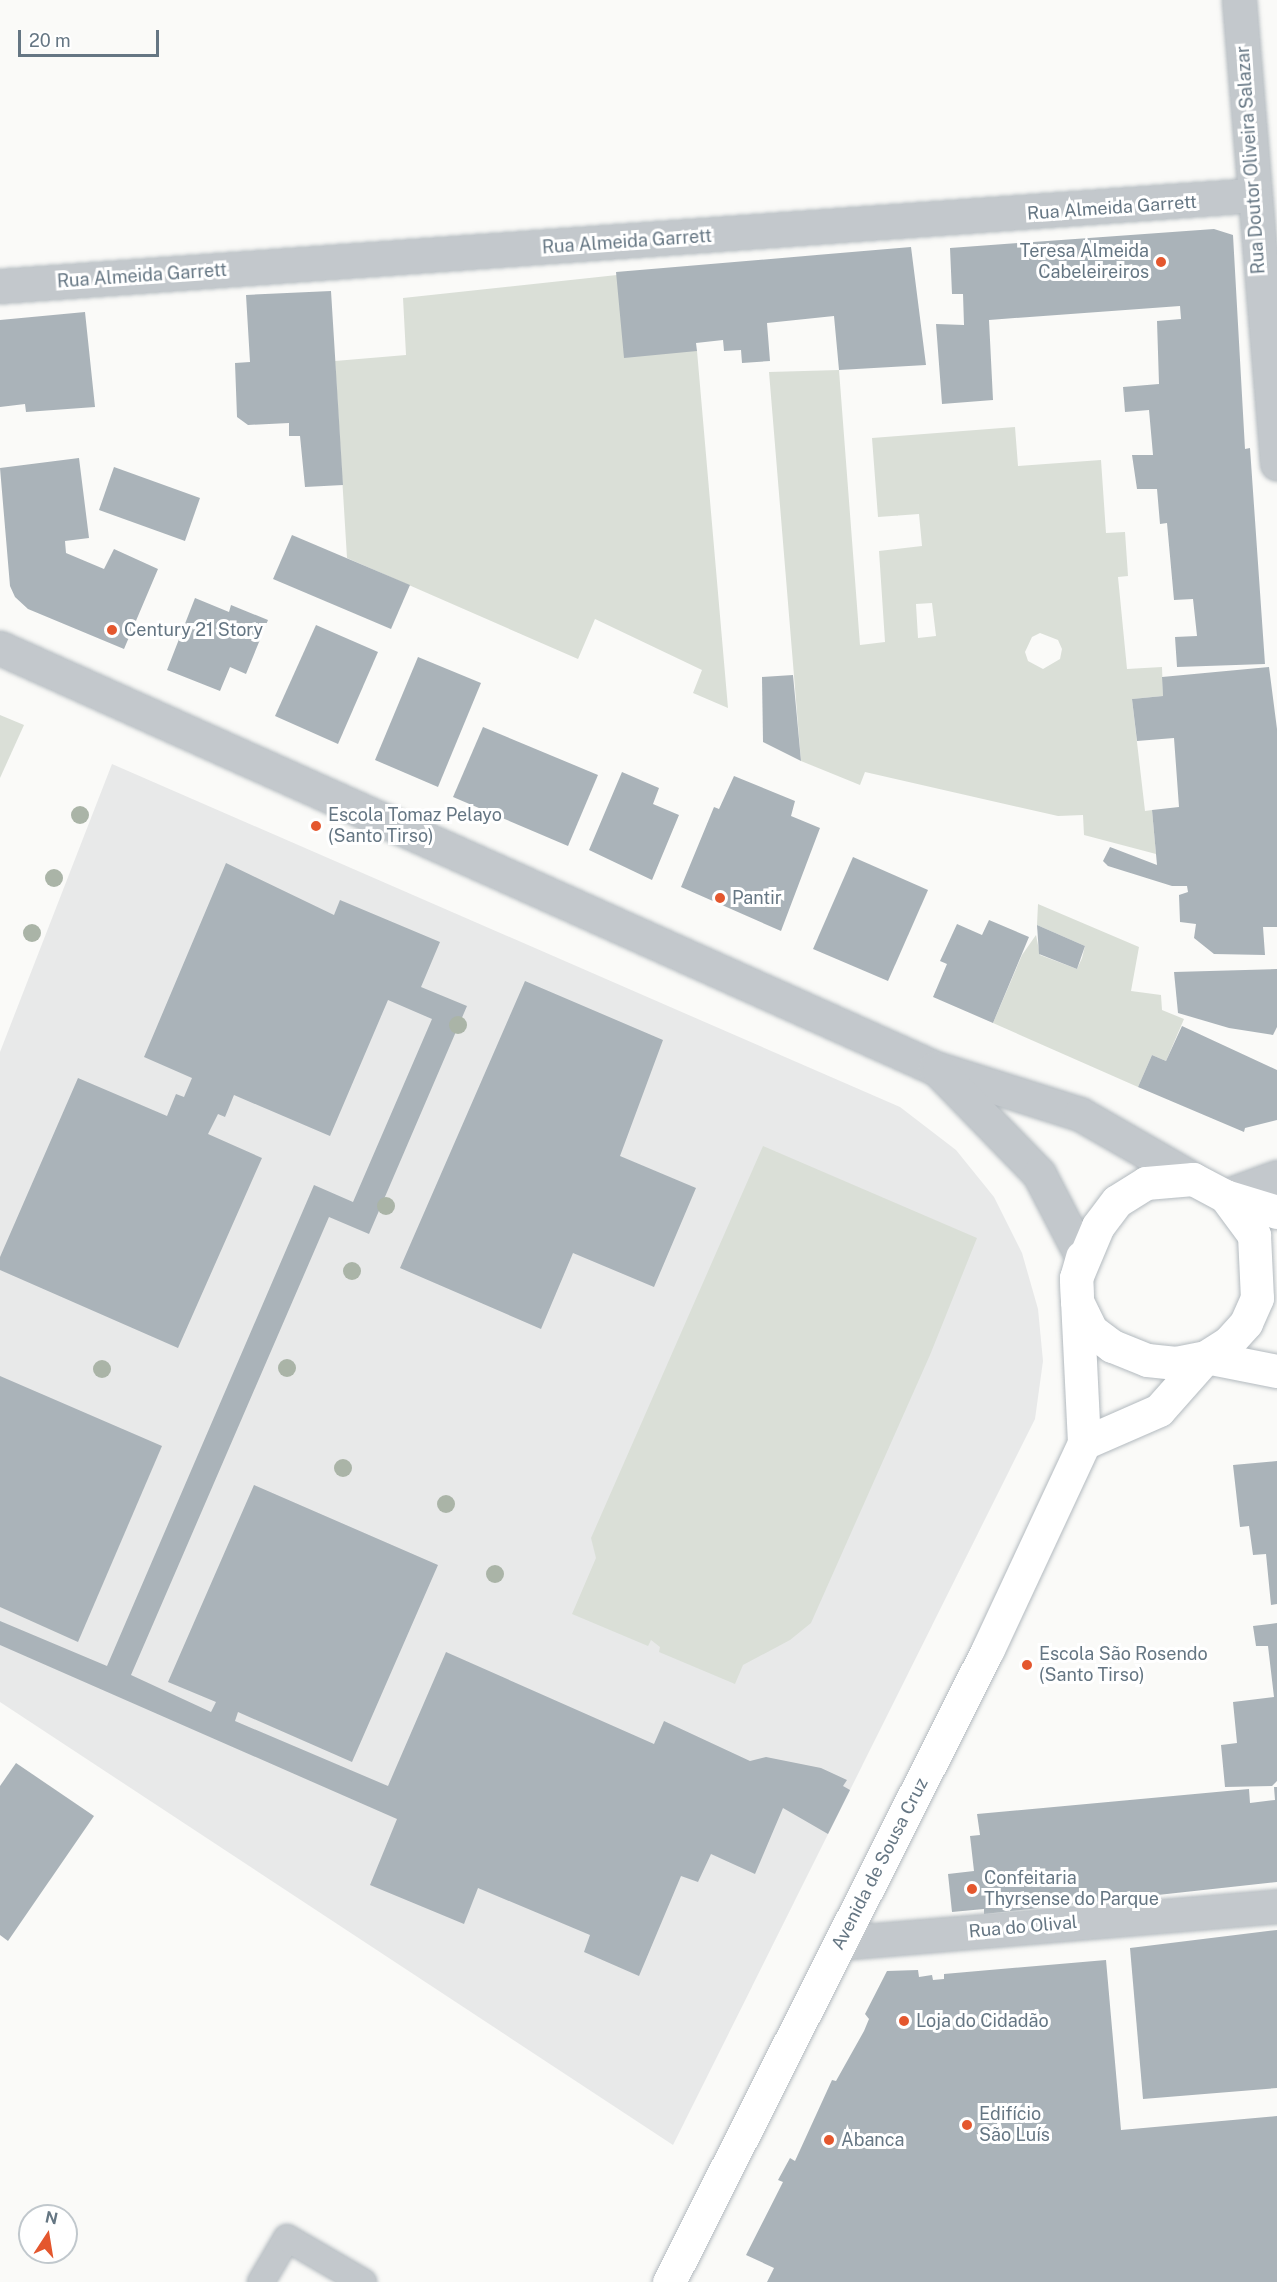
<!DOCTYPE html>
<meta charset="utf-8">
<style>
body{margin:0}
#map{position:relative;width:1277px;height:2282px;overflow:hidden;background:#fafaf8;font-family:"Public Sans",sans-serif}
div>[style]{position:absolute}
.built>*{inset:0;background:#e8e9e9}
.green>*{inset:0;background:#dadfd7}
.building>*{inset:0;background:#aab3b9}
.roads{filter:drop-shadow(0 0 2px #b3babf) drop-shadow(0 0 2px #b3babf)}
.service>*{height:26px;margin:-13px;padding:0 13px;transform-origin:13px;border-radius:13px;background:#c3c8cc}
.minor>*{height:33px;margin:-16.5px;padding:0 16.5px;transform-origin:16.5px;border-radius:16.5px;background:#c3c8cc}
.tertiary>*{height:33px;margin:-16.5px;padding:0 16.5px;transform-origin:16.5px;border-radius:16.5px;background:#c3c8cc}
.secondary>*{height:33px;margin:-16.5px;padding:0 16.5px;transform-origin:16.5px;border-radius:16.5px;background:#fff}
.trees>*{width:18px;height:18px;margin:-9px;border-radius:50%;background:#aab4a7}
.dots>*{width:16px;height:16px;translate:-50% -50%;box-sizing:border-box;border:3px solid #fff;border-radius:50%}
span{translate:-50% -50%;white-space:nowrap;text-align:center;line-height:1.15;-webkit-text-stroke:6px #fff;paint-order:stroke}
.street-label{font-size:18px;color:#657683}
.poi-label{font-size:18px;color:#657683}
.right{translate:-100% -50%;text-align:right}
.left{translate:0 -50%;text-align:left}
.north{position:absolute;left:18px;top:2204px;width:60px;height:60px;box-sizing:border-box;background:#fff;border:2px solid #c1c8cd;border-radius:50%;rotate:12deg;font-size:16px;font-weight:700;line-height:24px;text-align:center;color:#657683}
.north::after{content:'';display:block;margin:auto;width:21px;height:27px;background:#e4572e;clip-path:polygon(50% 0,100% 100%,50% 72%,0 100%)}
.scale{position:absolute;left:18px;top:30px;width:141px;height:27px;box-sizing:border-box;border:3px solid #657683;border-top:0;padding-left:8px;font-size:18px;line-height:21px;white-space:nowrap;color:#657683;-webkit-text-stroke:4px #fff;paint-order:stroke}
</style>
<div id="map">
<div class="built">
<div style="clip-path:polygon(112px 764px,900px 1107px,956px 1150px,994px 1197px,1022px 1253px,1038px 1309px,1043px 1361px,1035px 1419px,673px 2145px,0 1702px,0 1052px)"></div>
</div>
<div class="green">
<div style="clip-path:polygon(617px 275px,697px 351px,728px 708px,693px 693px,702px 670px,595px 619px,578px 659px,347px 558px,335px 361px,406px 355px,403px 298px)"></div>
<div style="clip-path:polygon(evenodd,839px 370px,860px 645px,885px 642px,879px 551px,922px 546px,919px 514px,878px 517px,872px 438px,1015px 427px,1018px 466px,1101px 460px,1106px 533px,1125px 532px,1128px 576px,1118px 577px,1127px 669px,1162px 667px,1163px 696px,1132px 699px,1145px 811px,1152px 810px,1156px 854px,1084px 835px,1083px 815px,1058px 816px,865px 772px,860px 785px,801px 761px,769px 372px,839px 370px,932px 603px,936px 636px,918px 638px,916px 604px,932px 603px,839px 370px,1040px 633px,1058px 640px,1062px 649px,1060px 659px,1043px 669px,1028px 661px,1025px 652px,1032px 637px,1040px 633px)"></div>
<div style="clip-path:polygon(0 715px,24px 725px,0 778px)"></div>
<div style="clip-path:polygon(1038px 904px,1139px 947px,1131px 991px,1161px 995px,1162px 1010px,1184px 1019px,1166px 1061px,1152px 1055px,1138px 1087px,993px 1023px,1022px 955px,1036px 935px,1040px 955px,1077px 969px,1082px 958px,1085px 946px,1037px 925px)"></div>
<div style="clip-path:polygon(763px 1146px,977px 1238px,930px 1355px,811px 1623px,790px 1640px,743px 1665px,735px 1684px,659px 1652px,660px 1647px,651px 1640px,648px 1646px,572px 1614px,596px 1558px,591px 1538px)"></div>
</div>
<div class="building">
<div style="clip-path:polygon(1214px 229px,1233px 235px,1245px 449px,1250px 448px,1265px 664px,1177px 667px,1175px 637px,1197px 636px,1193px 599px,1174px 600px,1167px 523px,1160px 524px,1157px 489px,1137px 489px,1132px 455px,1153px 455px,1149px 410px,1125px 412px,1123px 387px,1159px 384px,1157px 321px,1181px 319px,1180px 306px,989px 320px,993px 400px,942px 404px,936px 324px,964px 325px,963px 294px,952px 294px,950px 248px)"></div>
<div style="clip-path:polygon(911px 247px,926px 365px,839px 370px,834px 316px,767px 323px,770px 361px,742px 363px,741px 350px,724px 351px,723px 340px,696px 343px,697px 351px,624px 358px,616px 272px)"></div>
<div style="clip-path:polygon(331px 291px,343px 485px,305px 487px,300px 436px,289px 436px,289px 423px,248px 425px,237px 417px,235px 363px,250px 362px,246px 295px)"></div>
<div style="clip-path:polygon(85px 312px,95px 407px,26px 412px,25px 404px,0 407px,0 320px)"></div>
<div style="clip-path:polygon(79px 458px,89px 538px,65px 541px,66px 553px,104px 569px,114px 549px,158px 569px,124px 649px,28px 609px,15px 597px,10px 586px,0 468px)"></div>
<div style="clip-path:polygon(114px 467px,200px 498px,185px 541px,99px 510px)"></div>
<div style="clip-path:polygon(292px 535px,410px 585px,391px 629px,273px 579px)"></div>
<div style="clip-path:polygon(195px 598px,229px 612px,231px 605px,268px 620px,246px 674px,230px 667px,220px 691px,167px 670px)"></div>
<div style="clip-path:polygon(316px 625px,378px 652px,338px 744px,275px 716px)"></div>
<div style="clip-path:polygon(418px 657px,481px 683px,438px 787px,375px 760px)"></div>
<div style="clip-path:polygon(1269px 667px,1277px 729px,1277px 927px,1263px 927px,1265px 955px,1214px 954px,1194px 938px,1196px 924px,1180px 922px,1179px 895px,1188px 892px,1187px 886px,1172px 886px,1108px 866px,1103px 861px,1110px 847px,1157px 865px,1152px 810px,1179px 807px,1174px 738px,1137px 741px,1132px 699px,1163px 696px,1162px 677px)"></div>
<div style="clip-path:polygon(793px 675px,801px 761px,763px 742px,762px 677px)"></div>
<div style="clip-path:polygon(483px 727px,598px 775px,568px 846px,453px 797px)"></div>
<div style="clip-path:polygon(622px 772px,659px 788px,653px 804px,679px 815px,652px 880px,589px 850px)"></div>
<div style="clip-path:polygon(734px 776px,795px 801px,791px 816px,820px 828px,781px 931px,681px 887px,714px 807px,719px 809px)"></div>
<div style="clip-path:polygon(853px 857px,928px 890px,888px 981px,813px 949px)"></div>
<div style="clip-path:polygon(226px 863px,334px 915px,340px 900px,440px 942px,421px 987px,467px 1006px,369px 1234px,329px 1217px,131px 1675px,211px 1712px,216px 1702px,168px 1682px,254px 1485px,438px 1565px,352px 1762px,238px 1712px,235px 1721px,388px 1786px,446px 1652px,654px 1744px,664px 1721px,750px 1761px,766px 1757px,821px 1768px,847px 1780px,843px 1786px,850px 1790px,828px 1834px,783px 1808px,755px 1874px,711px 1854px,698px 1882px,681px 1876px,639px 1976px,584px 1952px,590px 1935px,478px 1888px,464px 1924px,370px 1885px,397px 1819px,0 1645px,0 1621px,107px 1666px,314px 1185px,353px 1202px,432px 1019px,388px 1000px,330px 1136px,234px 1095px,225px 1117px,218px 1114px,208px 1134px,262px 1158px,178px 1348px,0 1270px,0 1257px,78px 1078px,167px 1116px,176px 1094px,184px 1097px,192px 1078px,144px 1057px)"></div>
<div style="clip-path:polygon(989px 920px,1029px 937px,993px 1023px,933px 997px,947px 964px,940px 961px,957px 924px,982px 935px)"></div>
<div style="clip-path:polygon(1037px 925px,1085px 946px,1077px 969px,1039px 954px)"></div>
<div style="clip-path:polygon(1277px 969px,1277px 1027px,1273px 1035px,1229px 1028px,1178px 1013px,1174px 972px)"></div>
<div style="clip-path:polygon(525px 981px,663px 1040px,620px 1156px,696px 1188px,654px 1287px,573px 1253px,541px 1329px,400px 1268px)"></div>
<div style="clip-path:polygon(1182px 1026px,1277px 1070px,1277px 1120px,1245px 1128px,1244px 1132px,1138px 1087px,1152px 1055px,1166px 1061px)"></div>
<div style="clip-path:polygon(0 1376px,162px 1446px,78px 1642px,0 1607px)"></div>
<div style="clip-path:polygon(1277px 1461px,1277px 1604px,1271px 1605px,1266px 1554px,1253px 1555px,1249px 1526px,1240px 1527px,1233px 1465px)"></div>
<div style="clip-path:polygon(1277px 1623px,1277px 1781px,1272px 1786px,1225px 1787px,1221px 1745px,1237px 1743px,1233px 1702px,1274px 1697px,1268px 1646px,1256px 1646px,1253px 1626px)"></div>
<div style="clip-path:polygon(16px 1763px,94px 1816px,8px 1941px,0 1935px,0 1786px)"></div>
<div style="clip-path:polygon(1274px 1787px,1277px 1787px,1277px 1882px,984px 1914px,984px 1909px,952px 1912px,948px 1874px,974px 1871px,970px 1836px,980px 1835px,977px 1814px,1249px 1789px,1250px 1803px,1275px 1800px)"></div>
<div style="clip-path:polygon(1277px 1930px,1277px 2088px,1143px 2099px,1130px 1948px)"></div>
<div style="clip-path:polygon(1106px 1960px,1121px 2130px,1277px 2116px,1277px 2282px,767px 2282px,774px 2268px,746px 2255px,783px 2182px,778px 2180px,790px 2158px,795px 2161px,832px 2080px,836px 2081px,864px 2031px,869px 2019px,865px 2014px,887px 1971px,918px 1970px,919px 1977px,932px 1975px,933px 1980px,944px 1979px,944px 1974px)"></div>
</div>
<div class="roads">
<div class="service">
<div style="left:261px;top:2282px;width:51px;rotate:-59.4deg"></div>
<div style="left:287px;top:2238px;width:88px;rotate:30.1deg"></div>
</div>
<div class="minor">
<div style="left:1239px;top:0;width:465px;rotate:85.3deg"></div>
<div style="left:0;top:286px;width:1256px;rotate:-4.15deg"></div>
<div style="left:1225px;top:1196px;width:55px;rotate:-20.1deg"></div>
<div style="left:840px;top:1943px;width:439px;rotate:-4.8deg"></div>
</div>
<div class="tertiary">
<div style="left:0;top:648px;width:1025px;rotate:24.19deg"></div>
<div style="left:935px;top:1068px;width:152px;rotate:17.6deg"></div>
<div style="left:1080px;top:1114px;width:130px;rotate:29.9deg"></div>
<div style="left:939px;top:1071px;width:144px;rotate:45.8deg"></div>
<div style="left:1039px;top:1174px;width:93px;rotate:62.6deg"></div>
<div style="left:1082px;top:1257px;width:26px;rotate:103deg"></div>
</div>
<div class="secondary">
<div style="left:1193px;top:1179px;width:36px;rotate:28deg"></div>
<div style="left:1225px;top:1196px;width:49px;rotate:53.4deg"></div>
<div style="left:1254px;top:1235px;width:63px;rotate:87.3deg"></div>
<div style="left:1257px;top:1298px;width:27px;rotate:114deg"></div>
<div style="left:1246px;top:1323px;width:25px;rotate:132deg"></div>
<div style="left:1229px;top:1342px;width:27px;rotate:147deg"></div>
<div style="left:1206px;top:1357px;width:31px;rotate:169deg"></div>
<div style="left:1176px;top:1363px;width:29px;rotate:-174deg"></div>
<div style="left:1147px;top:1360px;width:38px;rotate:-158deg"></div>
<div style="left:1112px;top:1346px;width:26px;rotate:-143deg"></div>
<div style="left:1091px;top:1330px;width:32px;rotate:-116deg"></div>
<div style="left:1077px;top:1301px;width:23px;rotate:-92deg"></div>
<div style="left:1076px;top:1278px;width:56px;rotate:-67.1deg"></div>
<div style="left:1098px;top:1226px;width:31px;rotate:-53deg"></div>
<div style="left:1117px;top:1201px;width:34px;rotate:-32deg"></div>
<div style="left:1146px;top:1183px;width:47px;rotate:-4.9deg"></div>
<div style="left:1225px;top:1196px;width:54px;rotate:17.1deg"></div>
<div style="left:1206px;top:1357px;width:72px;rotate:11.2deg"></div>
<div style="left:1084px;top:1443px;width:82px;rotate:-23.7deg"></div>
<div style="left:1159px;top:1410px;width:71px;rotate:-48.4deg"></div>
<div style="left:669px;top:2282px;width:709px;rotate:-63.25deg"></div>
<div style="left:988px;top:1649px;width:227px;rotate:-65deg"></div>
<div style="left:1084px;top:1443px;width:165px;rotate:-92.8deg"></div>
<div style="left:1076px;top:1278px;width:22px;rotate:-74deg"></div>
</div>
</div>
<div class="trees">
<div style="left:80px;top:815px"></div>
<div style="left:54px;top:878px"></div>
<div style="left:32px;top:933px"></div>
<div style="left:458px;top:1025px"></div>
<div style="left:386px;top:1206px"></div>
<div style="left:352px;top:1271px"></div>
<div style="left:287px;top:1368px"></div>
<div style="left:102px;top:1369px"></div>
<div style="left:343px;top:1468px"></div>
<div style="left:446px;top:1504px"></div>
<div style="left:495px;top:1574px"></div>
</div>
<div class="dots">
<div style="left:1161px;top:262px;background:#e4572e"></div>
<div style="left:112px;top:630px;background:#e4572e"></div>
<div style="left:316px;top:826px;background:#e4572e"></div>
<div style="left:720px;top:898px;background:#e4572e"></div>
<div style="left:1027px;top:1665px;background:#e4572e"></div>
<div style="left:972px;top:1889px;background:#e4572e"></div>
<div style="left:904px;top:2021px;background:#e4572e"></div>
<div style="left:967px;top:2125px;background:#e4572e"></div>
<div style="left:829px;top:2140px;background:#e4572e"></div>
</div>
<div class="street-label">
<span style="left:1251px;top:160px;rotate:-94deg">Rua Doutor Oliveira Salazar</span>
<span style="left:1112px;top:208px;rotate:-4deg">Rua Almeida Garrett</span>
<span style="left:627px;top:242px;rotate:-4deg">Rua Almeida Garrett</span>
<span style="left:142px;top:276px;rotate:-4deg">Rua Almeida Garrett</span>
<span style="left:880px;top:1864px;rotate:-63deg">Avenida de Sousa Cruz</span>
<span style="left:1023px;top:1927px;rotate:-5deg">Rua do Olival</span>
</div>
<div class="poi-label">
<span class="right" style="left:1149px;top:262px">Teresa Almeida<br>Cabeleireiros</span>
<span class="left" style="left:124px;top:630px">Century 21 Story</span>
<span class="left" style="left:328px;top:826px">Escola Tomaz Pelayo<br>(Santo Tirso)</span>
<span class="left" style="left:732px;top:898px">Pantir</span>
<span class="left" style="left:1039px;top:1665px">Escola São Rosendo<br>(Santo Tirso)</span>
<span class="left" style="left:984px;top:1889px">Confeitaria<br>Thyrsense do Parque</span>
<span class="left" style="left:916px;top:2021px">Loja do Cidadão</span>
<span class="left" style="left:979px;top:2125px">Edifício<br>São Luís</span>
<span class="left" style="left:841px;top:2140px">Abanca</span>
</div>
<div class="north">N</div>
<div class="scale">20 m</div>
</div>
